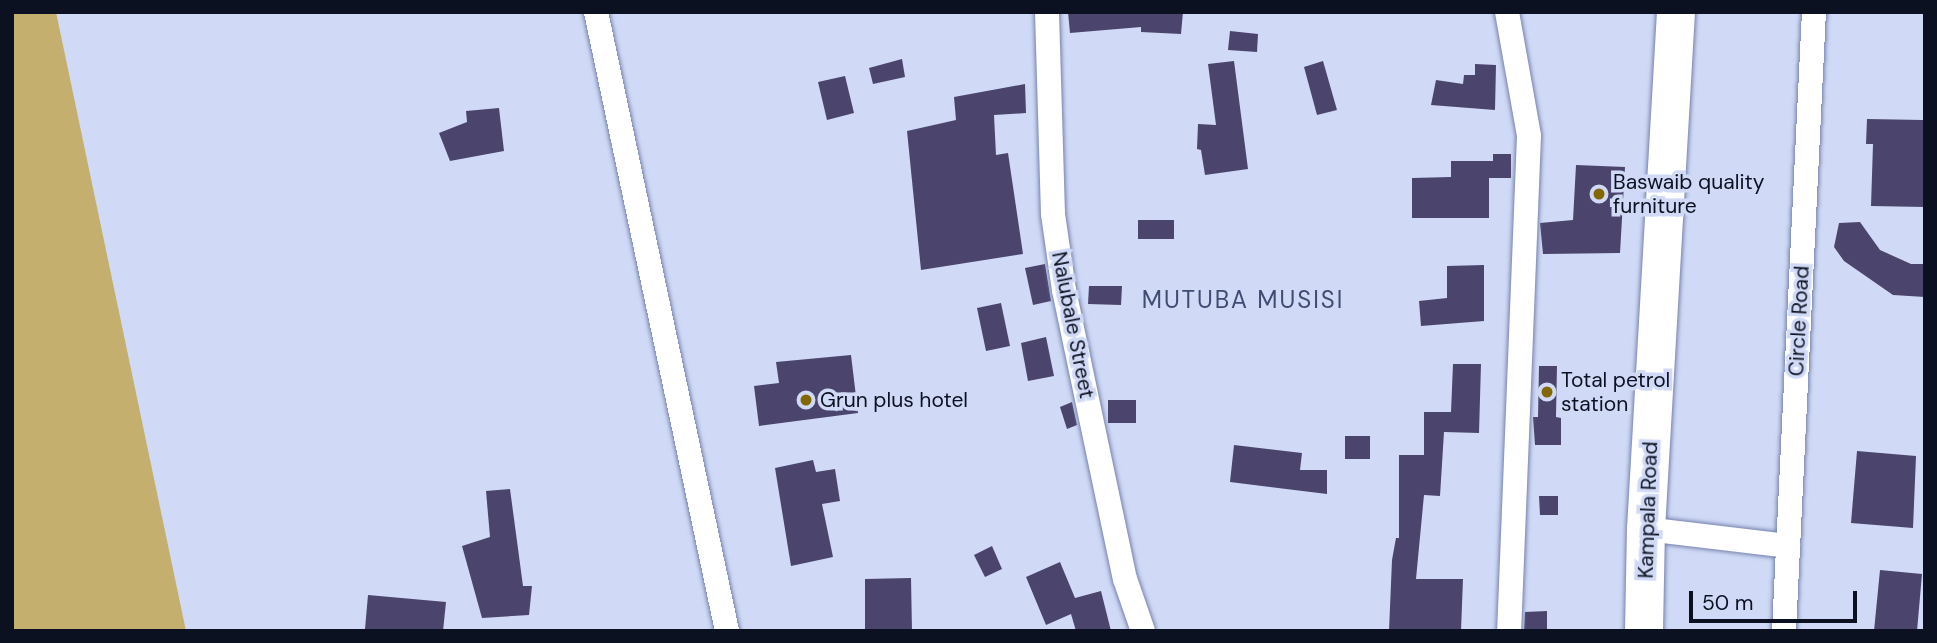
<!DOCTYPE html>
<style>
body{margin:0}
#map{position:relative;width:1937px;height:643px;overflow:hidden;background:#d0daf6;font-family:"DM Sans",sans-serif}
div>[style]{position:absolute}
.green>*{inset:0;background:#c4af6f}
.building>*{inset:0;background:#4b446d}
.roads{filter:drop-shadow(0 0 2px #7582ae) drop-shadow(0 0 2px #7582ae)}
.minor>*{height:24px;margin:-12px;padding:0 12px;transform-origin:12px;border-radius:12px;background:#fff}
.primary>*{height:38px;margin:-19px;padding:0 19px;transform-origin:19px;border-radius:19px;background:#fff}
.dots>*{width:19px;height:19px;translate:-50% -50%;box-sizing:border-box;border:4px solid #d0daf6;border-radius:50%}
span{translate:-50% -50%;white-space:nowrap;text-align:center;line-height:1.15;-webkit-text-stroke:7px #d0daf6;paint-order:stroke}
.poi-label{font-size:21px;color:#0c1121}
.left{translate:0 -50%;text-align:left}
.street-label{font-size:21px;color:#0c1121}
.quarter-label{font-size:24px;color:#404b72;letter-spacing:2px}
.frame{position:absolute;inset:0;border:14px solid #0c1121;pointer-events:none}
.scale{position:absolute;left:1689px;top:591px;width:168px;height:32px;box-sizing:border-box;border:4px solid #0c1121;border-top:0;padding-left:9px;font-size:21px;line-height:24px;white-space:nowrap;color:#0c1121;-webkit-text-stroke:5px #d0daf6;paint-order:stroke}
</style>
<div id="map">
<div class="green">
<div style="clip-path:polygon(12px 12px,56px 12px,186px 631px,12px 631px)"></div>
</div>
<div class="building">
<div style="clip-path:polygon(1068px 12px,1183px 12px,1181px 34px,1141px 32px,1141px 27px,1070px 33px)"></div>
<div style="clip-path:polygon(1230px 31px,1258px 34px,1257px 52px,1228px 50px)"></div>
<div style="clip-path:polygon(902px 59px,905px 77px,873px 84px,869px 68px)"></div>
<div style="clip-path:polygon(1234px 61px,1248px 169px,1205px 175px,1201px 150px,1197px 149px,1198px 124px,1216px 125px,1208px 64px)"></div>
<div style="clip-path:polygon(1323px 61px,1337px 110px,1317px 115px,1304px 67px)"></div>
<div style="clip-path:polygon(1475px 64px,1496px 65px,1495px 110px,1431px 105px,1436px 80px,1463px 84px,1464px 75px,1475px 75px)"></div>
<div style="clip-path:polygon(845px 76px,854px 113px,827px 120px,818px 82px)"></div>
<div style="clip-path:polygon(1025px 84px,1026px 113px,994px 115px,996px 155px,1008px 153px,1023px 254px,921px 270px,907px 131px,956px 120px,954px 97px)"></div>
<div style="clip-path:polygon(499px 108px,504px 151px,450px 161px,439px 133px,467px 122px,466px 111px)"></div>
<div style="clip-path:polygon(1867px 119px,1923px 120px,1925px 207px,1871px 206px,1873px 144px,1866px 144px)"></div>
<div style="clip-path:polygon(1493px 154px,1511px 154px,1511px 178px,1489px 178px,1489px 218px,1412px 218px,1412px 178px,1451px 177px,1451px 161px,1493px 161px)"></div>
<div style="clip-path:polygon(1576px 165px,1625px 167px,1620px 253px,1543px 254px,1540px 223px,1573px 220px)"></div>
<div style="clip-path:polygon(1138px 220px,1174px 220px,1174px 239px,1138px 239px)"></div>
<div style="clip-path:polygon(1860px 222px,1880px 250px,1911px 264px,1925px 264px,1925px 297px,1893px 295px,1844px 261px,1834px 247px,1839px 223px)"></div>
<div style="clip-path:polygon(1045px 264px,1051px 301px,1033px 305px,1025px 268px)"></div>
<div style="clip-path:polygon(1484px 265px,1484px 321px,1421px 326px,1419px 301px,1447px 298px,1447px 266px)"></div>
<div style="clip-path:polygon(1089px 286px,1122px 286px,1121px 305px,1088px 304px)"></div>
<div style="clip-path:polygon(1001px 303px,1010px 346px,986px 351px,977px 308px)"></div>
<div style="clip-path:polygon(1046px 337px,1054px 376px,1028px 381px,1021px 343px)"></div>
<div style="clip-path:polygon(851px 355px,858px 413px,759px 426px,754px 386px,779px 383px,776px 362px)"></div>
<div style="clip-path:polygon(1453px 364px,1481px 364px,1479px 433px,1444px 432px,1440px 496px,1424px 495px,1416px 579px,1463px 579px,1461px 631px,1389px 631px,1392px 560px,1396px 538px,1399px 538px,1399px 455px,1424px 455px,1424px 412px,1451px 412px)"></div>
<div style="clip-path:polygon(1539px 366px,1557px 366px,1556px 417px,1561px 418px,1561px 445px,1535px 445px,1533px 417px,1538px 417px)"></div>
<div style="clip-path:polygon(1108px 400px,1136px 400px,1136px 423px,1108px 423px)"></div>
<div style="clip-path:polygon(1072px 402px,1077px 425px,1067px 429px,1060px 407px)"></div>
<div style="clip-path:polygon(1345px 436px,1370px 436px,1370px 459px,1345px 459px)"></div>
<div style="clip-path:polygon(1234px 445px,1302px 453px,1300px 470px,1327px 470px,1327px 494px,1230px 482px)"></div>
<div style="clip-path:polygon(1857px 451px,1916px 456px,1913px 528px,1851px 523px)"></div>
<div style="clip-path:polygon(813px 460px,816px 472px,835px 469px,840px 501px,822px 504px,833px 557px,791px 566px,775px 468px)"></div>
<div style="clip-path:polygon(510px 489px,523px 586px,532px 586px,529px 615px,482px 618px,462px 546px,490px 537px,486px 491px)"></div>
<div style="clip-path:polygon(1539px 496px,1558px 496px,1558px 515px,1540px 515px)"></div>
<div style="clip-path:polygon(992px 546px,1002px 569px,985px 577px,974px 555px)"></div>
<div style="clip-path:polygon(1060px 562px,1075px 598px,1101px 591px,1111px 631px,1076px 631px,1071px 614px,1046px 625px,1026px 577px)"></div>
<div style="clip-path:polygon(1880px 570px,1922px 574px,1917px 631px,1874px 631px)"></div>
<div style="clip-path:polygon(911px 578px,912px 631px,865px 631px,865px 579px)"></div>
<div style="clip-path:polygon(368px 595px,446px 602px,443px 631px,365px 629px)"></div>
<div style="clip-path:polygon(1547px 611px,1547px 631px,1524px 631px,1525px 612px)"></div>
</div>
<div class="roads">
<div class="minor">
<div style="left:596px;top:12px;width:633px;rotate:78.05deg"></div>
<div style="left:1047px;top:12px;width:202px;rotate:88.3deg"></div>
<div style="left:1053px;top:214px;width:77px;rotate:81.8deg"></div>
<div style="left:1064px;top:290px;width:295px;rotate:78.1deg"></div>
<div style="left:1125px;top:579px;width:55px;rotate:70.9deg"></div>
<div style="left:1507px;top:12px;width:126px;rotate:79.9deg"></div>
<div style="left:1529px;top:136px;width:495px;rotate:92.3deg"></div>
<div style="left:1646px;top:529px;width:143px;rotate:6.8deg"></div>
<div style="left:1784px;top:631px;width:620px;rotate:-87.23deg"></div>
</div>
<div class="primary">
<div style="left:1644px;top:631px;width:102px;rotate:-88.9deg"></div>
<div style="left:1646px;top:529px;width:518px;rotate:-86.68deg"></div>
</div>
</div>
<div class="dots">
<div style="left:1599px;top:194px;background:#836801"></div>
<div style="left:1547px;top:392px;background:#836801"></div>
<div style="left:806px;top:400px;background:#836801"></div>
</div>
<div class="poi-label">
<span class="left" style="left:1613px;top:194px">Baswaib quality<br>furniture</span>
<span class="left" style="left:1561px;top:392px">Total petrol<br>station</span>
<span class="left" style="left:820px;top:400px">Grun plus hotel</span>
</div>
<div class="street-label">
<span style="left:1799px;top:321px;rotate:-87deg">Circle Road</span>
<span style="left:1073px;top:325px;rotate:79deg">Nalubale Street</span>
<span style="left:1648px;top:510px;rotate:-88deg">Kampala Road</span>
</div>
<div class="quarter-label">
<span style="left:1243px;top:300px">MUTUBA MUSISI</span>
</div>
<div class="frame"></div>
<div class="scale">50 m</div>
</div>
